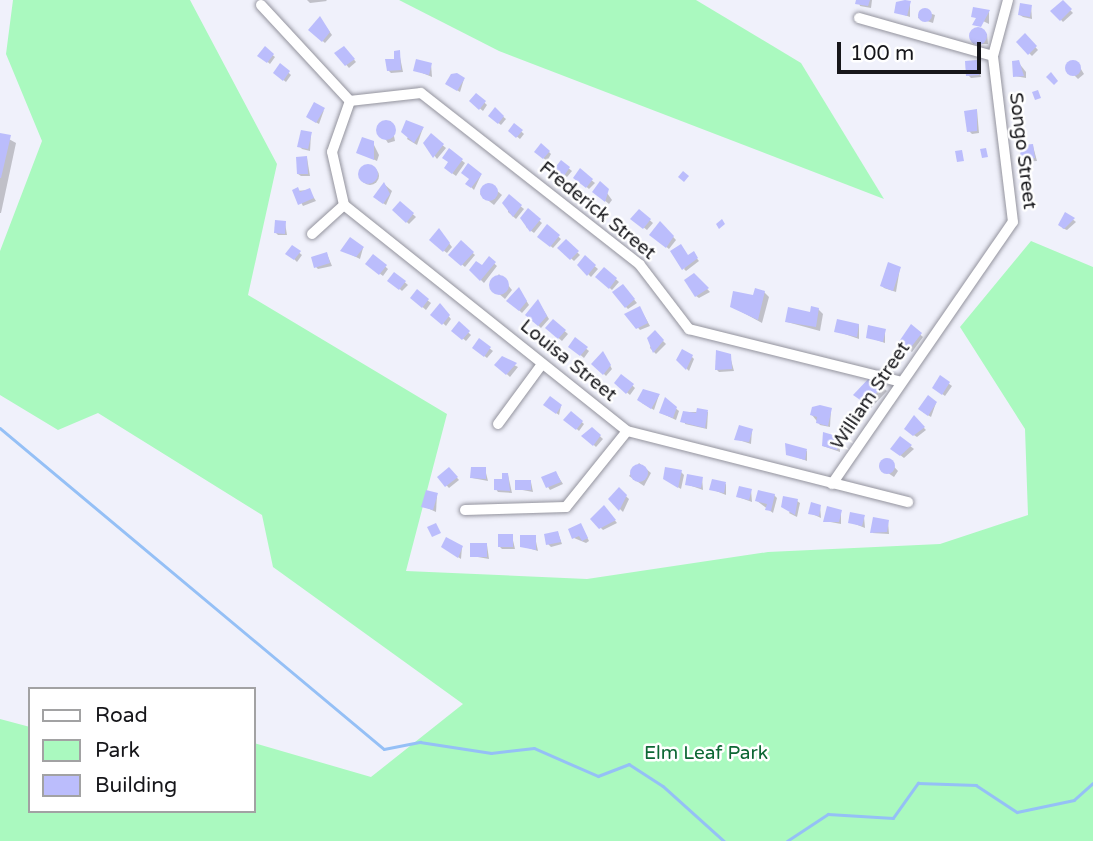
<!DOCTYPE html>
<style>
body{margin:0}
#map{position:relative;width:1093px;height:841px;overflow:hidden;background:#f0f1fb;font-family:"Varela Round",sans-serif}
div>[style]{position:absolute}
.green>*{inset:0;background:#aaf9bf}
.shadow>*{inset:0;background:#0003}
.round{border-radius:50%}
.stream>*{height:2.5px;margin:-1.25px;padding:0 1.25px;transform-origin:1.25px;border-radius:1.25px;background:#95c0f6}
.building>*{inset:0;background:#bbbdfc}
.roads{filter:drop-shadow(0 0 2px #93939d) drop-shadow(0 0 2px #93939d)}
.street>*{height:10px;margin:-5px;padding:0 5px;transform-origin:5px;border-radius:5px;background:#fff}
span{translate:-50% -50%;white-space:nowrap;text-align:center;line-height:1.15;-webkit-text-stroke:5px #fff;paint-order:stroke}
.street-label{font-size:19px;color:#16161a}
.park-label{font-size:19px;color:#0d6734}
.legend{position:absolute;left:28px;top:687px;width:228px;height:126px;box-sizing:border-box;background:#fff;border:2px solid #a2a2a3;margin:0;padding:9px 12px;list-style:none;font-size:21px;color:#16161a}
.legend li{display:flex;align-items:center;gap:14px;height:35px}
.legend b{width:35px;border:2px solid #a2a2a3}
.scale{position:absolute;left:837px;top:42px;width:144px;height:32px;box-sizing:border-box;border:4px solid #16161a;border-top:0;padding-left:9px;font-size:21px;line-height:24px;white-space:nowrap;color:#16161a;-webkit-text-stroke:5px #fff;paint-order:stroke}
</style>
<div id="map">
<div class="green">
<div style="clip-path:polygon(13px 0,190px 0,277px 164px,248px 295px,447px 414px,406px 571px,587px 579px,768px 552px,940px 544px,1028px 515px,1025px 429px,960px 327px,1031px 241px,1093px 267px,1093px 841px,0 841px,0 719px,30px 727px,30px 811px,254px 811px,254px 743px,371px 777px,463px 704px,273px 567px,262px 515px,98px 413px,58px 430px,0 395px,0 251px,42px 141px,6px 54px)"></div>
<div style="clip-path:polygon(399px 0,696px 0,801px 63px,884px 199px,499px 51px)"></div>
</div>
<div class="shadow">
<div style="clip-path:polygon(307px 0,326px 0,327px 1px,310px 3px)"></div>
<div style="clip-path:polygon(858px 0,872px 0,871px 8px,860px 6px)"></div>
<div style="clip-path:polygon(1062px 2px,1073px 13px,1063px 22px,1053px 11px)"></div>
<div style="clip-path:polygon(910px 3px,910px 17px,896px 12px)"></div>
<div style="clip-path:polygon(1031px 6px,1032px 19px,1023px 17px,1020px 15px)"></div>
<div style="clip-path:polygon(920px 10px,935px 15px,933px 23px,918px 18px)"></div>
<div style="clip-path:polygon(989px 12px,989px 24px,973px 16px)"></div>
<div style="clip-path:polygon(322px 21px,332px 35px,325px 43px,310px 30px)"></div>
<div style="clip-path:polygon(973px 29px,987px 34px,988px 44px,973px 44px)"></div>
<div style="clip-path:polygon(1025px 36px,1038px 50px,1032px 56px,1018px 42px)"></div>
<div style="clip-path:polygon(344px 48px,356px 62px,349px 68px,337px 54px)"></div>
<div style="clip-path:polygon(265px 49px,275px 57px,270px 64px,260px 55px)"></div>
<div style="clip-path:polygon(399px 52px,403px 72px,391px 73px,388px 70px)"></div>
<div style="clip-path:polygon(977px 61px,981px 77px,971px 78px,968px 75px)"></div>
<div style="clip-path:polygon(1076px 61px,1084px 74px,1078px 79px,1066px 67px)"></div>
<div style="clip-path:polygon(1018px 62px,1026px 72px,1026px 78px,1015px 76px)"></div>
<div style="clip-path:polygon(431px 64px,432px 77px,415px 70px)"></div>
<div style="clip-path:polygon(281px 66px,291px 75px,286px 82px,275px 73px)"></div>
<div style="clip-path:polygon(464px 79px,460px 92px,450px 86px)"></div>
<div style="clip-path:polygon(476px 95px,487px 105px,483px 111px,471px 101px)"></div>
<div style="clip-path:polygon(324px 110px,319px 124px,310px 119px)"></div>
<div style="clip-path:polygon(495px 110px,506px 119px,501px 125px,490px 116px)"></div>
<div style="clip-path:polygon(977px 110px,979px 133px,972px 134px,969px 131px)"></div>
<div style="clip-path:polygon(391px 121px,395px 141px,388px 143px,377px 126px)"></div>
<div style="clip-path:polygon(514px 125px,524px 134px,520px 139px,510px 131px)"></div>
<div style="clip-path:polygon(423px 128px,417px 145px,407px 139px,409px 135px)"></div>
<div style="clip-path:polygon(0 134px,16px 143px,1px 213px,0 213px)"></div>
<div style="clip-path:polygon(311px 134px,310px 151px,302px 149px,299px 146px)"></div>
<div style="clip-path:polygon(431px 136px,446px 148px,437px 159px,425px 143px)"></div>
<div style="clip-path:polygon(373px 143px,379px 155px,377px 161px,358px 152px)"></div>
<div style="clip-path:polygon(1033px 146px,1037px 161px,1023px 162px,1021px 159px)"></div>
<div style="clip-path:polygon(450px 151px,465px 163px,456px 176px,448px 170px)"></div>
<div style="clip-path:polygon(536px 152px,549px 152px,551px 154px,547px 161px)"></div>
<div style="clip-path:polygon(307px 158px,310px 176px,301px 176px,298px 174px)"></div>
<div style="clip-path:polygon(562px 163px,572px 171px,567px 177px,557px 169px)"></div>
<div class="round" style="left:361px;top:167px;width:18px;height:18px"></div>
<div style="clip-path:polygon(580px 171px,595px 183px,589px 189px,575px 177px)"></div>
<div style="clip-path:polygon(481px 175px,474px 190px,467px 183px,471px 179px)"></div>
<div style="clip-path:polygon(488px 183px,502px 195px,494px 205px,480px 194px)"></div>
<div style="clip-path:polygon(384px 184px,392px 191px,386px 205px,378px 200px)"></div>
<div style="clip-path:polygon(602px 186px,612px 200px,609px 204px,597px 194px)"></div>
<div style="clip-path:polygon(309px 190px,316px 201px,303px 206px,295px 191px)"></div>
<div style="clip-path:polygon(509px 197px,524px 209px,516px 219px,508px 212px)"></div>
<div style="clip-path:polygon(400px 203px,416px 217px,409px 224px,394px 210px)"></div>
<div style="clip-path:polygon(528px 211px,542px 223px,534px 233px,526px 227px)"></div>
<div style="clip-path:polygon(639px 211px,653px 223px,647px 230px,633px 219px)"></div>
<div style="clip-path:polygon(1066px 214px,1076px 222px,1067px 230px,1062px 228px)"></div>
<div style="clip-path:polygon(285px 223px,287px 235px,278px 235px,275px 232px)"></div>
<div style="clip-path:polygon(660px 223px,676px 240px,669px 249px,654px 237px)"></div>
<div style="clip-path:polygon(547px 227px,561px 239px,553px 248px,539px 237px)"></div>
<div style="clip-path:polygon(441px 233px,452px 247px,447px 253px,434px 243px)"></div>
<div style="clip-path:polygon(566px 242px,580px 255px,574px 261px,560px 248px)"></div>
<div style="clip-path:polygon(461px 243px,475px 255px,465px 267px,451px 255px)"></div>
<div style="clip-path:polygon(292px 247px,302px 255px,297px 262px,288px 253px)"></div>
<div style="clip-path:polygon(363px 248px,360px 259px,342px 250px)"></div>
<div style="clip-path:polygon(327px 254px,332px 266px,318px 269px,316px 267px)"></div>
<div style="clip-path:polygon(693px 254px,699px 261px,686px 271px,684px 269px)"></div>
<div style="clip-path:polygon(373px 256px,388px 269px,383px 276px,367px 264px)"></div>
<div style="clip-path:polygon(585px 258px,598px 269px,591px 277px,579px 265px)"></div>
<div style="clip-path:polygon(489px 259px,497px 266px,484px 283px,471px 270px,482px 268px)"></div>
<div style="clip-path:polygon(900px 268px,896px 292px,884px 288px,882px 285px)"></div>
<div style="clip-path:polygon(604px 269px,619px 282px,612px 290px,598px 277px)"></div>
<div style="clip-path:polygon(395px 274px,408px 285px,402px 291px,390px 280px)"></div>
<div style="clip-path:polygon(499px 274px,512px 290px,505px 299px,490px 286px)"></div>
<div style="clip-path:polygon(694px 275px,710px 292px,699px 298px,696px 296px)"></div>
<div style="clip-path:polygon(519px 289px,529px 305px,522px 313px,509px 301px)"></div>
<div style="clip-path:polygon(625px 289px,637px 303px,628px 309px,626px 307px)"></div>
<div style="clip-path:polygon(417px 292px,431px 303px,426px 310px,412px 298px)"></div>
<div style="clip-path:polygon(764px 292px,769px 297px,762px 323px,731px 306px)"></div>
<div style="clip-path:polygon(538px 301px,549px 319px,541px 328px,527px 315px)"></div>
<div style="clip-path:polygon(440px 306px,451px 319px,446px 326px,433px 314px)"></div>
<div style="clip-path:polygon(640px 308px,650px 326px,640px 330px,626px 314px)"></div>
<div style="clip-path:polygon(818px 309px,823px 314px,820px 331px,787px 322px)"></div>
<div style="clip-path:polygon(553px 321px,568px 334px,562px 341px,547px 328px)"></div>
<div style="clip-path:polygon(459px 324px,471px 335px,466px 341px,453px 330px)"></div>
<div style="clip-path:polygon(859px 325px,859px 339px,836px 331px)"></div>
<div style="clip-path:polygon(911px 327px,923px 337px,912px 352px,903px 346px)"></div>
<div style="clip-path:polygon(885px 330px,885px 343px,868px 337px)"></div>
<div style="clip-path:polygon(655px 333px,666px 344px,656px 354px,650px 348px)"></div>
<div style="clip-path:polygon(575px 340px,589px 351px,584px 358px,570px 346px)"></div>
<div style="clip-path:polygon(480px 341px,493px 351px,487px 358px,477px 350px)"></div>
<div style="clip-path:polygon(605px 356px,612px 369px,606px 376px,594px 364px)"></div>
<div style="clip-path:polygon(730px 356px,734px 371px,719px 372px,716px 369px)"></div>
<div style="clip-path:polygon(692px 357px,694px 359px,689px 371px,678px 360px)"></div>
<div style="clip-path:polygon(502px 359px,518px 367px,510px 377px,497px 365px)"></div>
<div style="clip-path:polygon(622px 376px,635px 388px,630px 395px,616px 383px)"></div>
<div style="clip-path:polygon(871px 378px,887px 391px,871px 408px,860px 399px)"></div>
<div style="clip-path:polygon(941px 378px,952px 386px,945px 396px,937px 390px)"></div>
<div style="clip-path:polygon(659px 395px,654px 410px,642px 403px)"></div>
<div style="clip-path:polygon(665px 400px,679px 411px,676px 420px,661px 413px)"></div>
<div style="clip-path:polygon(936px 403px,931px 417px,923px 412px)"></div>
<div style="clip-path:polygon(561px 406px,559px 415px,548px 407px)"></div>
<div style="clip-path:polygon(831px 409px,830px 427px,820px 425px,812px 415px)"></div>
<div style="clip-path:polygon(684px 412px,708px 412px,707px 429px,685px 424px)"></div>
<div style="clip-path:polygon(571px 413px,584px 424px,579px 431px,566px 419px)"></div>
<div style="clip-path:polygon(914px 418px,926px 430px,917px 437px,909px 432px)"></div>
<div style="clip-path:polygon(592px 429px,603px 439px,596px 447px,584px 436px)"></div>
<div style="clip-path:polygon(752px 430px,751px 444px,736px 439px)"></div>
<div style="clip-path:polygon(840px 438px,840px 452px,823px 446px)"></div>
<div style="clip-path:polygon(900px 438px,914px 449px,904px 458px,895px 451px)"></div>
<div style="clip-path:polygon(807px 451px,807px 461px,788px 454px)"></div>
<div style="clip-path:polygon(886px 458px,898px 471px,894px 477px,879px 467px)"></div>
<div style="clip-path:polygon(639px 463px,651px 473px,644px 486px,629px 476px)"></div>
<div style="clip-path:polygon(449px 469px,459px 480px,449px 488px,439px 477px)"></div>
<div style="clip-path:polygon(485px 469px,488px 481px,472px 478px)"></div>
<div style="clip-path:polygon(681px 472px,684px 475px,681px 489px,668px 481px)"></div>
<div style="clip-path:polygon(556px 473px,563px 484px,550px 490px,548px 487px)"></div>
<div style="clip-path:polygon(508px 475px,512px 493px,498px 492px,496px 489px)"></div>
<div style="clip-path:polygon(702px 478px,703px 490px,686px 484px)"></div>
<div style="clip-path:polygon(531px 482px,533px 492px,517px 489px)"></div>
<div style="clip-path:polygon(726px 484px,726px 495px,711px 489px)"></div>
<div style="clip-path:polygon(619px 490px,629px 499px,623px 512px,610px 499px)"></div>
<div style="clip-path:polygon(751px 490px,752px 502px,738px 497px)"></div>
<div style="clip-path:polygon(437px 495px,436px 512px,423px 506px)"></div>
<div style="clip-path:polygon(774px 495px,777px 498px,773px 513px,757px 501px)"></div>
<div style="clip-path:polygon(797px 501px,800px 503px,797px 517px,789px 513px)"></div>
<div style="clip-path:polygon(820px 506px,821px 518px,810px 513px)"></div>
<div style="clip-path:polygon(604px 507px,617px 523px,603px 530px,592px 519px)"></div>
<div style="clip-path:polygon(841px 511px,841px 524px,825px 521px)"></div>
<div style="clip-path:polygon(864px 517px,865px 528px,850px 522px)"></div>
<div style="clip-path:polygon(888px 522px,889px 534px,872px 533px)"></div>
<div style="clip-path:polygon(581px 525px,589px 541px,586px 543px,574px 538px)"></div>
<div style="clip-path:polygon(558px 533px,562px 544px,551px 547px,548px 544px)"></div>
<div style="clip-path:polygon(512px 536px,515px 549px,502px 549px,499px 546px)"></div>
<div style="clip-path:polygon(535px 537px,538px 551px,522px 546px)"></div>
<div style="clip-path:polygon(487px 545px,489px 559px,472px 556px)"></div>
<div style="clip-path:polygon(462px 547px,461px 559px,446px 549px)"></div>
</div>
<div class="stream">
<div style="left:0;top:428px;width:500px;rotate:39.89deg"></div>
<div style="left:384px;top:749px;width:37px;rotate:-11deg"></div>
<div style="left:420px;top:742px;width:72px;rotate:8.8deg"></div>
<div style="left:491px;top:753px;width:43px;rotate:-6.6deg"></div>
<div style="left:534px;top:748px;width:70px;rotate:23.6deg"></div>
<div style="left:598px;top:776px;width:33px;rotate:-21deg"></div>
<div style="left:629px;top:764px;width:40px;rotate:32.9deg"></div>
<div style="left:663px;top:786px;width:82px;rotate:42deg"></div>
<div style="left:787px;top:841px;width:49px;rotate:-33.4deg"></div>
<div style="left:828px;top:814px;width:65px;rotate:3.5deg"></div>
<div style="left:893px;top:818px;width:43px;rotate:-54.5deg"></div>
<div style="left:918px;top:783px;width:58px;rotate:2deg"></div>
<div style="left:976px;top:785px;width:49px;rotate:33.4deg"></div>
<div style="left:1017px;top:812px;width:58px;rotate:-11.9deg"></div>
<div style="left:1074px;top:800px;width:25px;rotate:-42deg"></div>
</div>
<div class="building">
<div style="clip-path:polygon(856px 0,870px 0,868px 6px,855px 4px)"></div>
<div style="clip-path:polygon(905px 0,911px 1px,907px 16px,894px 13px,896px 2px)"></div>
<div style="clip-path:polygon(1063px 0,1072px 9px,1060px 21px,1050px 11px)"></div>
<div style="clip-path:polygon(1020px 3px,1032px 5px,1030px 17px,1018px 15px)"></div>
<div style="clip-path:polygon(973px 7px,990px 10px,981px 27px,972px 25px,976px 18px,971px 17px)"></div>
<div class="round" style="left:918px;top:8px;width:14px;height:14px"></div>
<div style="clip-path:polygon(320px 16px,330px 32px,322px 42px,308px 30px)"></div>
<div class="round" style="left:969px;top:27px;width:18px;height:18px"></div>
<div style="clip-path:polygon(1025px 33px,1037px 46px,1028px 55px,1016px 42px)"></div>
<div style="clip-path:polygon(265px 46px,274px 54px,267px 63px,257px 56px)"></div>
<div style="clip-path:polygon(344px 46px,355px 59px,345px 66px,334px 53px)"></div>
<div style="clip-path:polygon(400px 50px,401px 70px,387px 71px,385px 59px,394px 59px,394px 51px)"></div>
<div style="clip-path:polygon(416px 59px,432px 63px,429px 75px,413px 71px)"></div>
<div class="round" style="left:1065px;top:60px;width:16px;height:16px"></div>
<div style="clip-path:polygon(977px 60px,979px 75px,966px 76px,965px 61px)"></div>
<div style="clip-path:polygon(1019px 60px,1024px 76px,1013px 77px,1012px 61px)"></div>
<div style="clip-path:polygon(280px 63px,290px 71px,283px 81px,273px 73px)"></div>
<div style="clip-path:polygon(1051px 72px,1058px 81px,1054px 85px,1046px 77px)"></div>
<div style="clip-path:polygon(457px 73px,465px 78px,457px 91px,445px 84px,451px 74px)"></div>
<div style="clip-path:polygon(1038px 90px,1041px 98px,1035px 100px,1032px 92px)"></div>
<div style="clip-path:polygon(476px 93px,486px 101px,479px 110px,469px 101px)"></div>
<div style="clip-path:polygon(314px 102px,325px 108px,316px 123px,306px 117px)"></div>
<div style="clip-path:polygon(495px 107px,504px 116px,498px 124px,488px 116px)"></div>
<div style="clip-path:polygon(977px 109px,977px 131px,967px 132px,964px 111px)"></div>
<div style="clip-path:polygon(406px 120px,424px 127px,414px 143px,401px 132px)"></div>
<div class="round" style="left:376px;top:120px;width:20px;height:20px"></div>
<div style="clip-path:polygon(514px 123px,523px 130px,516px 138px,508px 131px)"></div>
<div style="clip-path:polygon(301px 130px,312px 132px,308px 149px,297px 147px)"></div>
<div style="clip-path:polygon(0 133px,11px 135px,1px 178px,0 178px)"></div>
<div style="clip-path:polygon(431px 133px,444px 144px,433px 158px,423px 143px)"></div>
<div style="clip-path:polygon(362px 137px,374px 141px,374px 160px,356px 153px)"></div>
<div style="clip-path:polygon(541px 143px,550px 151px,543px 159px,534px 152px)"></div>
<div style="clip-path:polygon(1033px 144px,1035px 158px,1019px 160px,1022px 145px)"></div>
<div style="clip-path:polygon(449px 148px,463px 159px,452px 174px,444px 168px,448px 162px,442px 158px)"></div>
<div style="clip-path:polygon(986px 148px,988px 157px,982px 158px,980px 149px)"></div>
<div style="clip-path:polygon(962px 150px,964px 161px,957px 162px,955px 151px)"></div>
<div style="clip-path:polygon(307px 156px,308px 174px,297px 174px,296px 157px)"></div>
<div style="clip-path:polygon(561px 160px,570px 167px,564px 176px,554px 169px)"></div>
<div style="clip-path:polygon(468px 163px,482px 174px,471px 188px,465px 184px,469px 179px,461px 173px)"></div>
<div class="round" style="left:358px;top:164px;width:20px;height:20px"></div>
<div style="clip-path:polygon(580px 168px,593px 179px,586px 188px,573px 178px)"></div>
<div style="clip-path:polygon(683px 171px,689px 176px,684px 182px,678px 177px)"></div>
<div style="clip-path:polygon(600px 181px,609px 189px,605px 202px,592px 192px)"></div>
<div style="clip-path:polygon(384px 182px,390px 194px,383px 204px,373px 197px)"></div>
<div class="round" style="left:480px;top:183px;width:18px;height:18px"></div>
<div style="clip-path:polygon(298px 187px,300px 192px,310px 188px,314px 198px,298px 205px,292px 190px)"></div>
<div style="clip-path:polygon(509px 194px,522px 205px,513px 217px,502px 203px)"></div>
<div style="clip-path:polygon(400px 201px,414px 213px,406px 223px,392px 210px)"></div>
<div style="clip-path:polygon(528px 208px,541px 219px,530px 232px,520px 218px)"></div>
<div style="clip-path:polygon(639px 209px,651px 219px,643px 229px,630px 219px)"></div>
<div style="clip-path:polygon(1065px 212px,1075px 218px,1064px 229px,1058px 225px)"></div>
<div style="clip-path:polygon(722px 219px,725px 224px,719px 229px,716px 224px)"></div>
<div style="clip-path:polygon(275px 220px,286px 221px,285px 234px,274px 233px)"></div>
<div style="clip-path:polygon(660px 221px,674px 236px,666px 248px,649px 235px)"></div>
<div style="clip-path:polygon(547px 224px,560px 235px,550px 247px,537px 237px)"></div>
<div style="clip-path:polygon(439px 228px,450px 243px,443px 252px,429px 240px)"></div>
<div style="clip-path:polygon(350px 237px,364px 247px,356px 257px,340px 251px)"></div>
<div style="clip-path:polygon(566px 239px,579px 251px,570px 260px,557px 248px)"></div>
<div style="clip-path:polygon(461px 240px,474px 252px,461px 266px,448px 255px)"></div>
<div style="clip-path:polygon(681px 244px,688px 255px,694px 251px,698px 258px,682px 270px,670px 251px)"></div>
<div style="clip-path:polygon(292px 245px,301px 251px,294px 260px,285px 254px)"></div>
<div style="clip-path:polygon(327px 252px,330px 263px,314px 268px,311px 257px)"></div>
<div style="clip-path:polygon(373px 254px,387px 265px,379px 275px,365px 264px)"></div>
<div style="clip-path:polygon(585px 255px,596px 265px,587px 276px,577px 265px)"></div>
<div style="clip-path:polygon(489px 256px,496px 262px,480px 281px,469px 270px,476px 261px,482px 265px)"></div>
<div style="clip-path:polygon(888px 262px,901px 267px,893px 291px,880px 286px)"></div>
<div style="clip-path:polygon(604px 267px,617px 278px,609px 289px,595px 277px)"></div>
<div style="clip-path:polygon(394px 272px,406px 281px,399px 290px,387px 281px)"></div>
<div style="clip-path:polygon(694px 273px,709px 288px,695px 297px,684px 280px)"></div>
<div class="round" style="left:489px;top:275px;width:20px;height:20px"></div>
<div style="clip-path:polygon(623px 284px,635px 299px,625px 308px,612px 292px)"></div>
<div style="clip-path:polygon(519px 287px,527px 301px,519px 311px,506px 301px)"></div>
<div style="clip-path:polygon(755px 288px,765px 291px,758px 320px,730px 307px,733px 291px,753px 295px)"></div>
<div style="clip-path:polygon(417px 289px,429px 299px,422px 308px,410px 298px)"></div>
<div style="clip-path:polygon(538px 299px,547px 316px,538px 326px,525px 315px)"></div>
<div style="clip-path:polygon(440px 303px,450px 315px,442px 325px,430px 315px)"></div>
<div style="clip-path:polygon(640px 306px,648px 323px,636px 329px,624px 314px)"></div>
<div style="clip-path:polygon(811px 306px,819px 308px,816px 327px,785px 322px,788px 307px,810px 312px)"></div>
<div style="clip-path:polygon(553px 319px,566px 330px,558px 339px,545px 328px)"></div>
<div style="clip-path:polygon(837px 319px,859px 324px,857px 337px,834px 332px)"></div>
<div style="clip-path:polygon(459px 321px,470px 331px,462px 340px,451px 331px)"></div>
<div style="clip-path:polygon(911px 324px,922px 333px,908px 351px,898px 343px)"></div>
<div style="clip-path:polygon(868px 325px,886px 329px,883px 342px,866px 338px)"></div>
<div style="clip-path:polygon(655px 330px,664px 340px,653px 353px,647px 338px)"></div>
<div style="clip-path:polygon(575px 337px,588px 347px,580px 356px,568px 347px)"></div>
<div style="clip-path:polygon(479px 338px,491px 347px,484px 357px,472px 348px)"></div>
<div style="clip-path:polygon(682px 349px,693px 355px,686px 370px,676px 360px)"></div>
<div style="clip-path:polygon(716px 350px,731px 354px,732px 369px,715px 370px)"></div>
<div style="clip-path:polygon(603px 351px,611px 365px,603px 375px,591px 364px)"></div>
<div style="clip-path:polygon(502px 356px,517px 363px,506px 375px,494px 365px)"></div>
<div style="clip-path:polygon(621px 374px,634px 384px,626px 394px,614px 383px)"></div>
<div style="clip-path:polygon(940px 375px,950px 382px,942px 395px,932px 388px)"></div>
<div style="clip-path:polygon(871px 376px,884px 385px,866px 404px,853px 395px)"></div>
<div style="clip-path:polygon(643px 389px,660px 394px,651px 409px,637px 400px)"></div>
<div style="clip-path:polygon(928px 395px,937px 402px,928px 416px,918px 409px)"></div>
<div style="clip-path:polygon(550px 396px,562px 405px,556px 414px,543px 405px)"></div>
<div style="clip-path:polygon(665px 397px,677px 407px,673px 418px,659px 413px)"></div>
<div style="clip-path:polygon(820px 405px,832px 408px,828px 426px,816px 423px,817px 417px,810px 415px,812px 407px)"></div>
<div style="clip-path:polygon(697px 408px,708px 410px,705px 428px,680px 422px,683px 411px,696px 413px)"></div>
<div style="clip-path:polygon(571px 411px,583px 421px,576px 430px,563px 420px)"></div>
<div style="clip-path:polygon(914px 415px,925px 427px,913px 436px,904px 429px)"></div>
<div style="clip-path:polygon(739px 425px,753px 429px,749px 442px,734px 440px)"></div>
<div style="clip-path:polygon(592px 427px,601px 435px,593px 446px,581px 436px)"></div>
<div style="clip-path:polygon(823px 432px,840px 437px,837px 450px,822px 446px)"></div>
<div style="clip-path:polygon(900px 436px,912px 445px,900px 456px,890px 449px)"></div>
<div style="clip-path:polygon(785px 443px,807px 449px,805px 460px,786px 455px)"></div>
<div class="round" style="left:879px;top:458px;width:16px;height:16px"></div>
<div class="round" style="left:630px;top:464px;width:18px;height:18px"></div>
<div style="clip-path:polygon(449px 467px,458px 477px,445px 487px,437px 477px)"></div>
<div style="clip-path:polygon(471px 467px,486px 467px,486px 479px,470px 478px)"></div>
<div style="clip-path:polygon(665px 467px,682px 470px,678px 488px,663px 479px)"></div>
<div style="clip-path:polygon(556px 471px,561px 482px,546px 488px,541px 477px)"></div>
<div style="clip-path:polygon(502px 473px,508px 473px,510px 491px,494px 490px,494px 479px,502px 479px)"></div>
<div style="clip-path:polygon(687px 474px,703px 477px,701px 488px,685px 485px)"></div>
<div style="clip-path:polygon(712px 479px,726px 482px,724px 493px,709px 490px)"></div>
<div style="clip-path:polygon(515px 480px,531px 480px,531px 490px,515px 490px)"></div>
<div style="clip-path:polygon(739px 486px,752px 489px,749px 500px,736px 497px)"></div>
<div style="clip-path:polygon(619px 487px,627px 495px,619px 511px,608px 499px)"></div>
<div style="clip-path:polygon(426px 490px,438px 493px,433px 510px,421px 507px)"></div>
<div style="clip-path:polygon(758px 490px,775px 494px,771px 511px,765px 510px,767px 504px,755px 501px)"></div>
<div style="clip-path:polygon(783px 496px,798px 499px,795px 515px,781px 507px)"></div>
<div style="clip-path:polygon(811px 502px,821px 505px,819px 516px,808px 514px)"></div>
<div style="clip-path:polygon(604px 505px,616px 520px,599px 529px,590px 519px)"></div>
<div style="clip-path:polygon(827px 506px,842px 510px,839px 522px,823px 522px)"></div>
<div style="clip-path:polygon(850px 512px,865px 515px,862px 526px,848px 523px)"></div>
<div style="clip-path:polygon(873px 517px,889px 520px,887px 532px,870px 533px)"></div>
<div style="clip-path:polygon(436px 523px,441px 533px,432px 537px,427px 527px)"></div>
<div style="clip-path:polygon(581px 523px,588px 538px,582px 541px,579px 536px,572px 539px,568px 529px)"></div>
<div style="clip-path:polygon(558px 531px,561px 542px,546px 545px,544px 534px)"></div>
<div style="clip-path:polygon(498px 534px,513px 534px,513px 547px,498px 547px)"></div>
<div style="clip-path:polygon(520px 535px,536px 535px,536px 550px,520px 547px)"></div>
<div style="clip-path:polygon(446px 537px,463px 546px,458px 558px,441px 547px)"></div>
<div style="clip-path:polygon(470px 543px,487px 543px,487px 557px,470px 557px)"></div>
</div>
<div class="roads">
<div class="street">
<div style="left:261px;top:5px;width:131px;rotate:47.2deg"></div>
<div style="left:859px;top:18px;width:139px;rotate:15.8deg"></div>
<div style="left:350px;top:101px;width:54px;rotate:109.4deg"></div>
<div style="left:332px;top:152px;width:54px;rotate:77.2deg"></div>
<div style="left:344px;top:205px;width:362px;rotate:38.6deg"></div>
<div style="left:627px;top:431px;width:290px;rotate:14.2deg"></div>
<div style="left:350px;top:101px;width:71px;rotate:-6.4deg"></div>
<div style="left:421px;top:93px;width:278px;rotate:38.1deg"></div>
<div style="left:640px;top:265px;width:81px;rotate:52.6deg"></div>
<div style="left:689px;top:329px;width:219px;rotate:14deg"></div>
<div style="left:312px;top:234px;width:43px;rotate:-42.2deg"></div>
<div style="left:498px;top:424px;width:74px;rotate:-53.7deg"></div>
<div style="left:832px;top:484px;width:318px;rotate:-55.4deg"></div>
<div style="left:1013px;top:222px;width:167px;rotate:-96.9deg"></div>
<div style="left:993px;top:56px;width:58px;rotate:-75deg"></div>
<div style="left:465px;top:510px;width:101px;rotate:-1.7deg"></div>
<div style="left:566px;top:507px;width:97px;rotate:-51.2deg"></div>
</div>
</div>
<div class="street-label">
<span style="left:1022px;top:151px;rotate:83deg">Songo Street</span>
<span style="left:597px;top:211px;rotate:39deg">Frederick Street</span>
<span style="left:568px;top:361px;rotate:39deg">Louisa Street</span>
<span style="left:871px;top:396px;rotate:-56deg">William Street</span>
</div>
<div class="park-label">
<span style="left:706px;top:754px">Elm Leaf Park</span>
</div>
<ul class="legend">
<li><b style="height:9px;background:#fff"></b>Road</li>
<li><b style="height:19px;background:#aaf9bf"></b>Park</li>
<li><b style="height:19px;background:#bbbdfc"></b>Building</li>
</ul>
<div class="scale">100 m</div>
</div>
